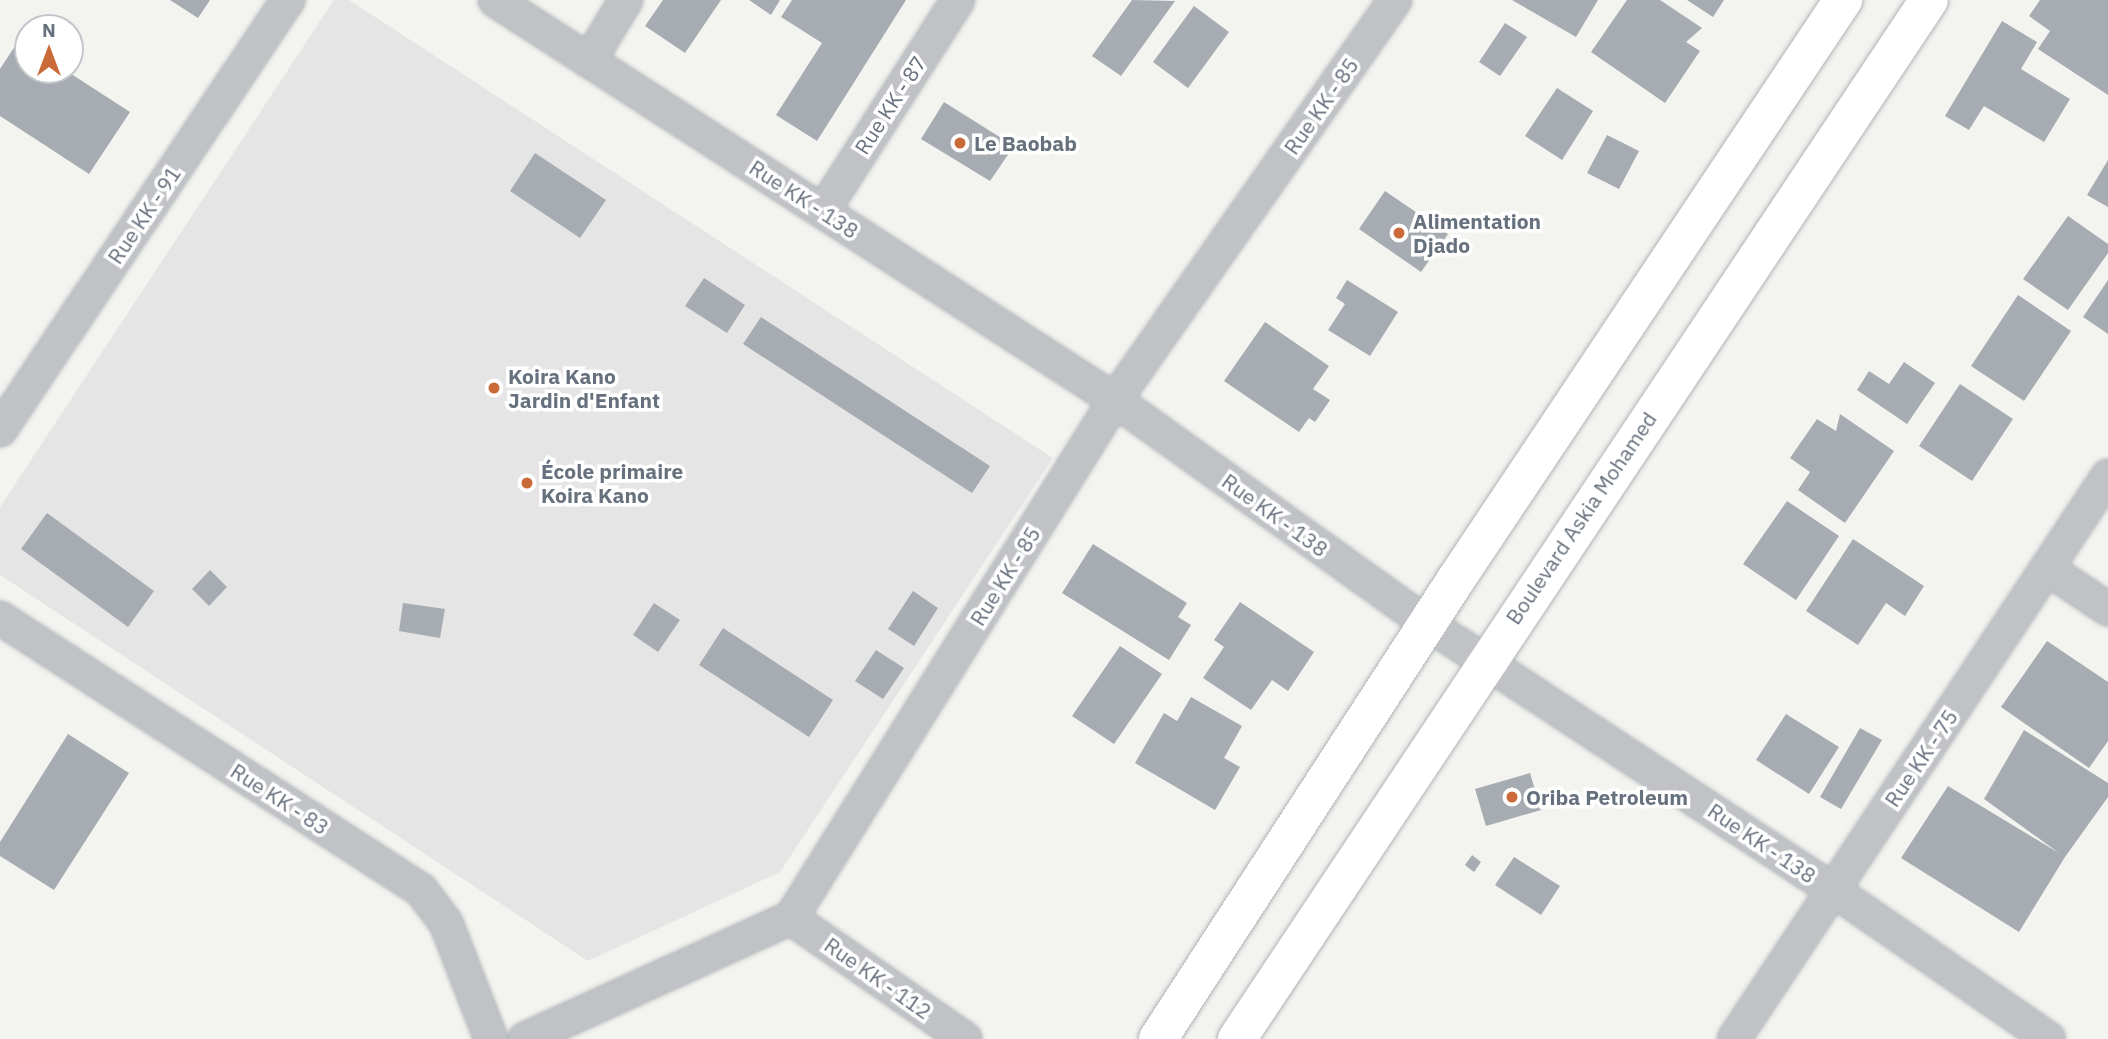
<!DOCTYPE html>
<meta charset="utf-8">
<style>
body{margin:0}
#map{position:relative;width:2108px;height:1039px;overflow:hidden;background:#f3f4f0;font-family:"IBM Plex Sans",sans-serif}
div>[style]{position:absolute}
.built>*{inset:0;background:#e4e5e4}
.building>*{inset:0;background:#a7acb2}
.roads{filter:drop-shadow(0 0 2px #b1b4b8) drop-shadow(0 0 2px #b1b4b8)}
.minor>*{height:32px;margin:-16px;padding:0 16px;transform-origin:16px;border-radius:16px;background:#c0c2c5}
.major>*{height:38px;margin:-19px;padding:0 19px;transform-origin:19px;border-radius:19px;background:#fff}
.dots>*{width:19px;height:19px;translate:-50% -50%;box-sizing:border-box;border:4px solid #fff;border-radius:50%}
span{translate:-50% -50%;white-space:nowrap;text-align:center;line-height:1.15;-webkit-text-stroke:7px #fff;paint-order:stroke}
.street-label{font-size:21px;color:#67717e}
.poi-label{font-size:21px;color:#67717e;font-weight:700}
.left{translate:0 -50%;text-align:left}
.north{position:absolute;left:14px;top:14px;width:70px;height:70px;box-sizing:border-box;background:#fff;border:2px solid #c2c6cb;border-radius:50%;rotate:0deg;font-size:19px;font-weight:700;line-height:28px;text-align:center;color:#67717e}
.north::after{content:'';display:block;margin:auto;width:24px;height:32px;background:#cb6a39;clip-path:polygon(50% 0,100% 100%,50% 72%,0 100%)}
</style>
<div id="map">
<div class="built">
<div style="clip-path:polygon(334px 0,349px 0,1053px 458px,780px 872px,588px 961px,0 575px,0 507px)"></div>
</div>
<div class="building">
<div style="clip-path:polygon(170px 0,210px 0,198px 18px)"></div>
<div style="clip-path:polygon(663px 0,721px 0,685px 53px,645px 26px)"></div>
<div style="clip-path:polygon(749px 0,780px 0,771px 15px)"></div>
<div style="clip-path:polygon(792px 0,906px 0,817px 141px,776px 115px,822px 43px,781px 17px)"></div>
<div style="clip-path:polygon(1132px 0,1175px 1px,1121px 76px,1092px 56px)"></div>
<div style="clip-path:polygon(1512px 0,1598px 0,1576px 37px)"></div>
<div style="clip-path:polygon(1627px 0,1660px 0,1702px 28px,1686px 42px,1700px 51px,1665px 103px,1591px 52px)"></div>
<div style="clip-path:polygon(1687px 0,1724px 0,1713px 17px)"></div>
<div style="clip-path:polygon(2040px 0,2108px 0,2108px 95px,2038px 49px,2050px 31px,2029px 16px)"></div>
<div style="clip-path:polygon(1194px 6px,1229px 32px,1188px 88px,1153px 62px)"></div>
<div style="clip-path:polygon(2002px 21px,2037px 42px,2021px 69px,2070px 99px,2044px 142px,1984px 106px,1969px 130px,1945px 116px)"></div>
<div style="clip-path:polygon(1505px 23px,1527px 37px,1500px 76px,1479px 62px)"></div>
<div style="clip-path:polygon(19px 40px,28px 46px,28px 70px,65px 70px,130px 112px,89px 174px,0 116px,0 69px)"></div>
<div style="clip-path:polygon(1557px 88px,1593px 111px,1562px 160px,1525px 136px)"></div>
<div style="clip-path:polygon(944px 102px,1014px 146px,990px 181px,921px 139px)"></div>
<div style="clip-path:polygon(1607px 135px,1639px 151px,1619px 189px,1587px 173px)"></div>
<div style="clip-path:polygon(535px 153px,606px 200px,580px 238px,510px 191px)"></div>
<div style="clip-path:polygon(2108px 160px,2108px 207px,2087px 195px)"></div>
<div style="clip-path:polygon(1385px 191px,1448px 234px,1421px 272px,1359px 229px)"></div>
<div style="clip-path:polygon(2068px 216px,2108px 244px,2108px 253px,2068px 310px,2023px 279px)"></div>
<div style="clip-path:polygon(704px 278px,745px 305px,727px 333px,685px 306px)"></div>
<div style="clip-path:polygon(1347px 280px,1398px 312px,1370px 356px,1328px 330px,1345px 304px,1336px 298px)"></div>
<div style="clip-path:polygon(2108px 280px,2108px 334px,2083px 317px)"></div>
<div style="clip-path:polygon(2018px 295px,2071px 331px,2024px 401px,1971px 366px)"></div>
<div style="clip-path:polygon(761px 317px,990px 466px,972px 493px,743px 344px)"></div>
<div style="clip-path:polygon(1265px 322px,1329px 366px,1313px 389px,1330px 400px,1315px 422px,1309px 418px,1299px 432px,1224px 381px)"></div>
<div style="clip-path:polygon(1904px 362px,1935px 383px,1907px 424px,1857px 390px,1869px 371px,1889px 384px)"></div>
<div style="clip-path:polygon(1960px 384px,2013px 419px,1972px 481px,1919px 446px)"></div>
<div style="clip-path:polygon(1840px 414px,1894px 451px,1845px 523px,1798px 490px,1810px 472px,1790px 458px,1817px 419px,1836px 431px)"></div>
<div style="clip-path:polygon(1787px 501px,1839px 536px,1796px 600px,1743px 564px)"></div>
<div style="clip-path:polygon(47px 513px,154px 591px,128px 627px,21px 549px)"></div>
<div style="clip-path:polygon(1853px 539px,1924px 586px,1905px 616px,1886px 603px,1858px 645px,1806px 611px)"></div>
<div style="clip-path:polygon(1093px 544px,1187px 603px,1178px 617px,1191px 625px,1169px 660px,1062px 593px)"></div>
<div style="clip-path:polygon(210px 570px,227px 587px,209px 606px,192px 589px)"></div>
<div style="clip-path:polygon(913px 591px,938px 608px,914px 646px,888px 629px)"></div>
<div style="clip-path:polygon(1240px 602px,1314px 652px,1288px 691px,1272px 680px,1251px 710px,1203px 678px,1224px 647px,1214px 640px)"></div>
<div style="clip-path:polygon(403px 603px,445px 609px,440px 638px,399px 631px)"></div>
<div style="clip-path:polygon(654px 603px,680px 620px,658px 652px,633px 635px)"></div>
<div style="clip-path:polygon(723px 628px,833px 700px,809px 737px,699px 665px)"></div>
<div style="clip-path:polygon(2047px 641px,2108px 682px,2108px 741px,2089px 768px,2001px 707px)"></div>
<div style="clip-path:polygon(1120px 646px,1162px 674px,1114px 744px,1072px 716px)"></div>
<div style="clip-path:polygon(876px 650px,904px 668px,883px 699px,855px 681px)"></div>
<div style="clip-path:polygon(1191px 697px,1242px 726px,1224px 758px,1240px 767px,1215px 810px,1135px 763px,1164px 713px,1177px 721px)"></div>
<div style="clip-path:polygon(1786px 714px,1839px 747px,1809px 794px,1756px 760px)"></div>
<div style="clip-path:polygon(1860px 728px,1882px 740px,1841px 809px,1820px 797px)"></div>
<div style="clip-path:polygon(2024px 730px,2108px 783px,2108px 797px,2065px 857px,2019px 932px,1901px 858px,1948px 786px,2059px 853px,1984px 799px)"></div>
<div style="clip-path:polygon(68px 734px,129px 773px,54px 890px,0 856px,0 842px)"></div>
<div style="clip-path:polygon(1530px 773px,1541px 810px,1486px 826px,1475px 789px)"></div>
<div style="clip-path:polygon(1472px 855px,1481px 862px,1474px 872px,1465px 865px)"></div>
<div style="clip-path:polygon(1514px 857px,1560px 886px,1541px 915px,1495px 885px)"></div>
</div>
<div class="roads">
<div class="minor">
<div style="left:495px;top:0;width:738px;rotate:32.83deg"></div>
<div style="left:1115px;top:400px;width:385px;rotate:35.6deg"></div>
<div style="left:1428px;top:624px;width:485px;rotate:33.3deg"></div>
<div style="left:1833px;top:890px;width:262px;rotate:34.6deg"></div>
<div style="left:589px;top:61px;width:71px;rotate:-58.8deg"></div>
<div style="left:823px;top:211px;width:250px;rotate:-57.4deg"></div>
<div style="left:0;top:430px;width:518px;rotate:-56.19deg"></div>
<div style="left:2048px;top:569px;width:72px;rotate:33.7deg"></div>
<div style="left:0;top:618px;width:501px;rotate:32.87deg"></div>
<div style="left:421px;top:890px;width:41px;rotate:52.9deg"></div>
<div style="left:446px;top:923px;width:124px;rotate:68.8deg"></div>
<div style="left:791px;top:918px;width:212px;rotate:34.8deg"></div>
<div style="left:525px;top:1039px;width:292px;rotate:-24.5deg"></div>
<div style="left:791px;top:918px;width:611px;rotate:-57.97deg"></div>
<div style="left:1115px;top:400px;width:488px;rotate:-55deg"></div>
<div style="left:1734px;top:1039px;width:676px;rotate:-56.4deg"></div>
</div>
<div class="major">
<div style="left:1158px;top:1039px;width:546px;rotate:-57.04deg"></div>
<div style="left:1455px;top:581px;width:699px;rotate:-56.26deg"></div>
<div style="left:1237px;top:1039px;width:1248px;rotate:-56.34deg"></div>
</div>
</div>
<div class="dots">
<div style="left:960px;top:143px;background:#cb6a39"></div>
<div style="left:1399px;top:233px;background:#cb6a39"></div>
<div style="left:494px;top:388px;background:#cb6a39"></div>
<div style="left:527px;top:483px;background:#cb6a39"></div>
<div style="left:1512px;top:797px;background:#cb6a39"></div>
</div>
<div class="street-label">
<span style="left:890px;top:105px;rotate:-57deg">Rue KK - 87</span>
<span style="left:1321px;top:106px;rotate:-55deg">Rue KK - 85</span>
<span style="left:804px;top:199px;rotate:33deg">Rue KK - 138</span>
<span style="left:144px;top:215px;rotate:-56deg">Rue KK - 91</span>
<span style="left:1275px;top:515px;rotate:36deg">Rue KK - 138</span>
<span style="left:1581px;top:518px;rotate:-56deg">Boulevard Askia Mohamed</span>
<span style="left:1005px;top:576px;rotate:-58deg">Rue KK - 85</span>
<span style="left:1921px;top:758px;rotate:-56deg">Rue KK - 75</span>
<span style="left:280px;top:799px;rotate:33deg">Rue KK - 83</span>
<span style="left:1762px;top:843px;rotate:34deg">Rue KK - 138</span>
<span style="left:878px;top:978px;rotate:35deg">Rue KK - 112</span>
</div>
<div class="poi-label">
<span class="left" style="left:974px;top:143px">Le Baobab</span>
<span class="left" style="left:1413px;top:233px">Alimentation<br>Djado</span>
<span class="left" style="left:508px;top:388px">Koira Kano<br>Jardin d'Enfant</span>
<span class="left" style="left:541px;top:483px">École primaire<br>Koira Kano</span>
<span class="left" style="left:1526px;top:797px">Oriba Petroleum</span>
</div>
<div class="north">N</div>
</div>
